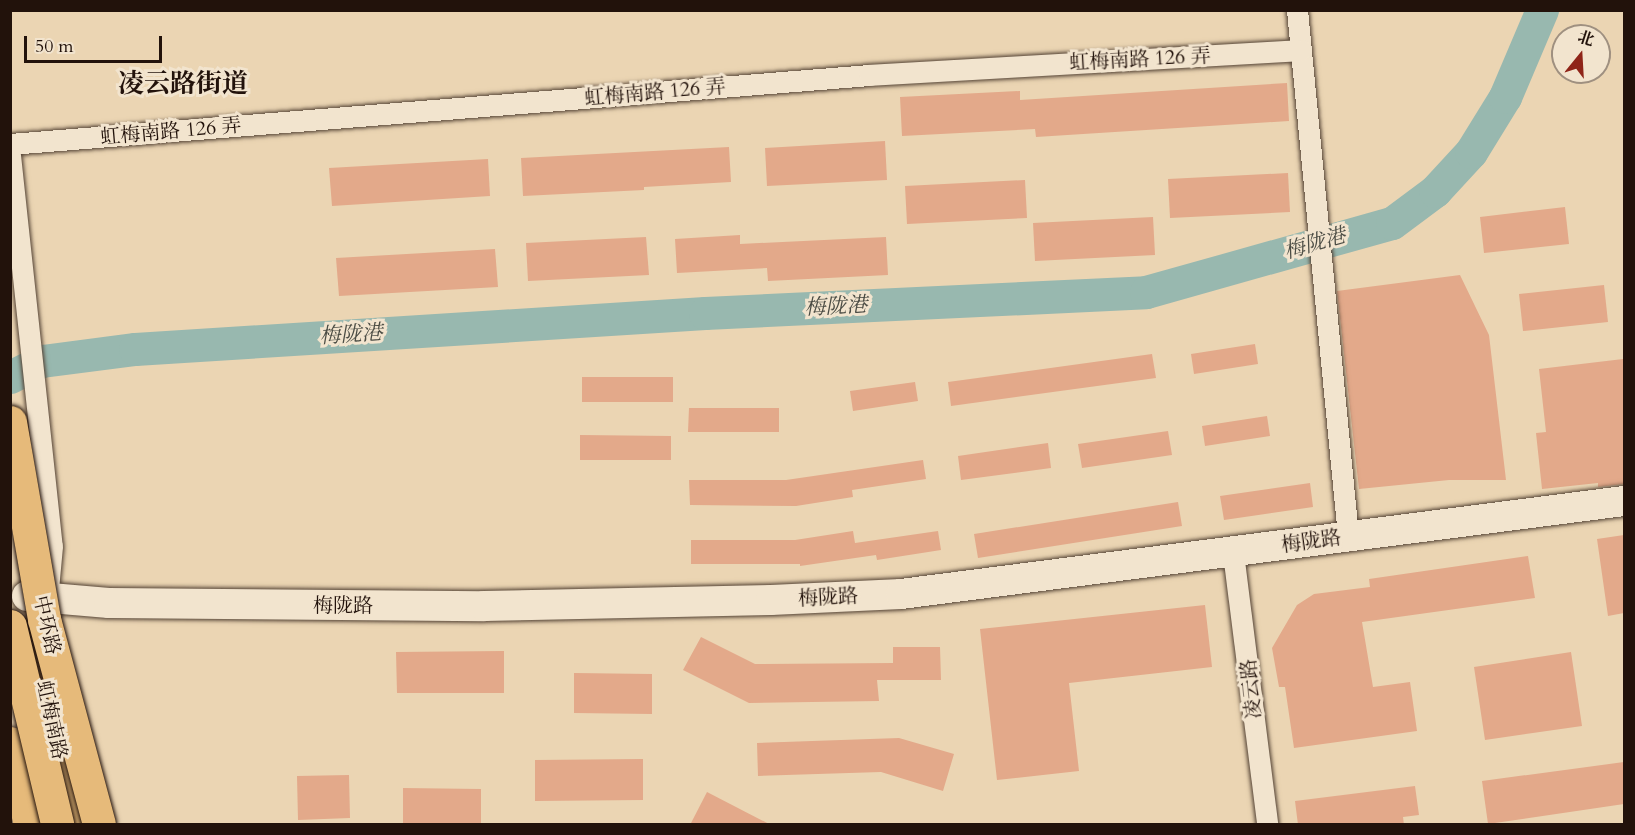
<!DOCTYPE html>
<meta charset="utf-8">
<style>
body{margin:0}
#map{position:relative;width:1635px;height:835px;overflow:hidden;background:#ebd5b3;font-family:Cardo,"Noto Serif SC",serif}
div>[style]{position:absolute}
.river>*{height:33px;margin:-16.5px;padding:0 16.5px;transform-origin:16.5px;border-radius:16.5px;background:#98b8af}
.building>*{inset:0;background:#e3a98a}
.roads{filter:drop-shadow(0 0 2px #544335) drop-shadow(0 0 2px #544335)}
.street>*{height:21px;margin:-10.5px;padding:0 10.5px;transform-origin:10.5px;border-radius:10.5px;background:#f2e4ce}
.secondary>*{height:30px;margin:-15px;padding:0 15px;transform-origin:15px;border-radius:15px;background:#f2e4ce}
.primary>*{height:33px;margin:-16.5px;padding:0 16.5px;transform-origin:16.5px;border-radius:16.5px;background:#e6ba7a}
.bridges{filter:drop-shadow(0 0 2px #22120b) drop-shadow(0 0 2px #22120b)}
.highway-bridge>*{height:33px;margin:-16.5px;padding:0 16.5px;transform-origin:16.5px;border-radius:16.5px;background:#e6ba7a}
span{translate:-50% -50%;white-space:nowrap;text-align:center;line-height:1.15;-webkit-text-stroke:6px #f2e4ce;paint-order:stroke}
.street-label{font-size:20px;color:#22120b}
.water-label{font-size:21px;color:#4b4c44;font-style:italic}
.district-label{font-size:26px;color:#22120b;font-weight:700}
.frame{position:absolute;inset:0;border:12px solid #22120b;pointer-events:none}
.north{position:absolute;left:1551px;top:24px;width:60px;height:60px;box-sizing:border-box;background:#f2e4ce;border:2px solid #9f9080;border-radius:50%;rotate:18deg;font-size:16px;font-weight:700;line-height:24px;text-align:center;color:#22120b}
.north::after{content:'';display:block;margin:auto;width:21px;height:27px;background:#8f2418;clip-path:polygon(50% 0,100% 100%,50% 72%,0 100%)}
.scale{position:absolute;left:24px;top:36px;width:138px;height:27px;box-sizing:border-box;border:3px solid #22120b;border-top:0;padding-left:8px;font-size:18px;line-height:21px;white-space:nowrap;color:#22120b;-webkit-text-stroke:4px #f2e4ce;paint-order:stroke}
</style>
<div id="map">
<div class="river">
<div style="left:10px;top:377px;width:36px;rotate:-27deg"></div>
<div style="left:42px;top:361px;width:94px;rotate:-7.4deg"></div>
<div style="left:135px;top:349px;width:571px;rotate:-3.61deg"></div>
<div style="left:705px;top:313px;width:441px;rotate:-2.7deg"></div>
<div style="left:1146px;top:292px;width:255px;rotate:-15.7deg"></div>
<div style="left:1392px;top:223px;width:54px;rotate:-36.7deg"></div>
<div style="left:1435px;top:191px;width:53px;rotate:-47.3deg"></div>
<div style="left:1471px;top:152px;width:65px;rotate:-58.3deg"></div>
<div style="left:1505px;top:97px;width:95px;rotate:-67deg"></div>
</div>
<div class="building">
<div style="clip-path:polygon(1287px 83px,1289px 121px,1036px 137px,1035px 129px,902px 136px,900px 97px,1020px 91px,1020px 100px)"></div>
<div style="clip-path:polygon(885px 141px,887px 180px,767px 186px,765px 148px)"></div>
<div style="clip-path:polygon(729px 147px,731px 182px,644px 187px,644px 190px,523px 196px,521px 158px)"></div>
<div style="clip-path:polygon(488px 159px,490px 196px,332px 206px,329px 168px)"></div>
<div style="clip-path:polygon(1288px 173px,1290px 212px,1170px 218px,1168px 179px)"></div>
<div style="clip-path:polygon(1025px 180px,1027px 218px,907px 224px,905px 186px)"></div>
<div style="clip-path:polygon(1565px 207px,1569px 244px,1484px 253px,1480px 217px)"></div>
<div style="clip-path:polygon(1153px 217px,1155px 255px,1035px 261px,1033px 223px)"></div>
<div style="clip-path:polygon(740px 235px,740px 244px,886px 237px,888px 275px,768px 281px,767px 268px,677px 273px,675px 239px)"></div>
<div style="clip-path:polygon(646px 237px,649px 275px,528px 281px,526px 243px)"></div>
<div style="clip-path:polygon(495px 249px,498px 287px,339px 296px,336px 258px)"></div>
<div style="clip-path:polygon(1460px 275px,1489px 335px,1506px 480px,1449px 480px,1359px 489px,1337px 291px)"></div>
<div style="clip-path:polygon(1604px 285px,1608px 322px,1523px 331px,1519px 294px)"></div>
<div style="clip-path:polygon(1255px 344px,1258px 364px,1194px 374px,1191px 354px)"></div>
<div style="clip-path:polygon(1152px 354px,1156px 378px,951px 406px,948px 382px)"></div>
<div style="clip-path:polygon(1623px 359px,1624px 484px,1598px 487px,1598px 483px,1542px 489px,1536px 433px,1546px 432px,1539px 369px)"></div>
<div style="clip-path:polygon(582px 377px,673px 377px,673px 402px,582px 402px)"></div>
<div style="clip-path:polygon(915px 382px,918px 401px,853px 411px,850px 391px)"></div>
<div style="clip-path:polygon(689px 408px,779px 408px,779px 432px,688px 432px)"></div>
<div style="clip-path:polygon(1267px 416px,1270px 436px,1205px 446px,1202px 426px)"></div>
<div style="clip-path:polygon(1168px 431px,1172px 455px,1082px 468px,1078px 444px)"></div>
<div style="clip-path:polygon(580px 435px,671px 436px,671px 460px,580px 460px)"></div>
<div style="clip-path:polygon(1048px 443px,1051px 468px,961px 480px,958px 456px)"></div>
<div style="clip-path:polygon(923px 460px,926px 479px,852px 490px,853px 497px,796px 506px,690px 505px,689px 480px,786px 480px)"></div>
<div style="clip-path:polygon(1310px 483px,1313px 507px,1224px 520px,1220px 496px)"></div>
<div style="clip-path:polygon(1178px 502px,1182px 526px,978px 558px,974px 534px)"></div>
<div style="clip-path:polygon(853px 531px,855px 543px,938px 531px,941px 550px,877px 560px,876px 555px,800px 566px,800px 564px,691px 564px,691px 540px,795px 540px)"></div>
<div style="clip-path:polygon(1624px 535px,1624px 613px,1608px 616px,1597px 539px)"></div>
<div style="clip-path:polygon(1528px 556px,1535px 598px,1362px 622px,1373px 687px,1410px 682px,1417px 731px,1294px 748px,1285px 687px,1279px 687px,1272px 648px,1297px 605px,1314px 594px,1370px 587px,1369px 579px)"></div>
<div style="clip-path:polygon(1205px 605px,1212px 667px,1069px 683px,1079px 771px,997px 780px,980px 629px)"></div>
<div style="clip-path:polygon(701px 637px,755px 664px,893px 663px,893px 647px,940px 647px,941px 680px,877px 680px,879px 701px,749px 703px,683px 670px)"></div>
<div style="clip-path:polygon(504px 651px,504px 693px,397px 693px,396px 652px)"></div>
<div style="clip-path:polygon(1571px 652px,1582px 726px,1485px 740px,1474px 667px)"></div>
<div style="clip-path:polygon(574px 673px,652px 674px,652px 714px,574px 713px)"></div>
<div style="clip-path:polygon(899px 738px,954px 754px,943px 791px,881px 772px,758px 776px,757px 743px)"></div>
<div style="clip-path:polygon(643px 759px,643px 800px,535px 801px,535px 760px)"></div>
<div style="clip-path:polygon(1624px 762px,1624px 804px,1488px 824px,1482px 781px)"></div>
<div style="clip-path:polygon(349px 775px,350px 818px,298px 820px,297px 776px)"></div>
<div style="clip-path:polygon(1415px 786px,1419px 815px,1403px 817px,1404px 825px,1298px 825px,1295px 801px)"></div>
<div style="clip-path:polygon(403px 788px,481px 789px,481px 825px,403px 825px)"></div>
<div style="clip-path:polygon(707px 792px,771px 825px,690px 825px)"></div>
</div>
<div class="roads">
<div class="street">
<div style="left:1297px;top:10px;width:528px;rotate:84.46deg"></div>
<div style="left:10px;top:144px;width:862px;rotate:-4.59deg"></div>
<div style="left:869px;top:75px;width:432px;rotate:-3.3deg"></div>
<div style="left:10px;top:155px;width:393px;rotate:83.9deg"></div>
<div style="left:52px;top:546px;width:43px;rotate:95.3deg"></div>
<div style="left:1233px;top:553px;width:273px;rotate:82.8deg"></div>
</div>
<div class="secondary">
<div style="left:27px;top:596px;width:82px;rotate:4.9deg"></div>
<div style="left:109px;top:603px;width:375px;rotate:0.5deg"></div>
<div style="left:484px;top:606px;width:287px;rotate:-1.2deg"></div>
<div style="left:771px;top:600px;width:130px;rotate:-2.6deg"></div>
<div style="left:901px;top:594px;width:729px;rotate:-7.33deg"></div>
</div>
<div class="primary">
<div style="left:35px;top:643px;width:186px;rotate:77.2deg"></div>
<div style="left:10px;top:743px;width:83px;rotate:76.1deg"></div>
</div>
</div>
<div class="bridges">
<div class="highway-bridge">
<div style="left:10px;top:422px;width:200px;rotate:80.2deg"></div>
<div style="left:44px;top:619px;width:212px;rotate:75deg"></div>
<div style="left:10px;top:626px;width:204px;rotate:76.6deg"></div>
</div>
</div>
<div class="street-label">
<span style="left:1140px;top:59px;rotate:-3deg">虹梅南路 126 弄</span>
<span style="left:655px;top:92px;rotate:-5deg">虹梅南路 126 弄</span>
<span style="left:171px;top:131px;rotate:-5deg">虹梅南路 126 弄</span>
<span style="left:1311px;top:541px;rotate:-8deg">梅陇路</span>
<span style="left:828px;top:597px;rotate:-3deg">梅陇路</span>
<span style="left:343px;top:605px">梅陇路</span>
<span style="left:47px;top:625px;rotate:77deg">中环路</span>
<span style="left:1251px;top:689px;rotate:-96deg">凌云路</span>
<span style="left:52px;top:720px;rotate:78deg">虹梅南路</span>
</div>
<div class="water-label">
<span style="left:1315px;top:244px;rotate:-16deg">梅陇港</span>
<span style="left:836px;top:307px;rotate:-3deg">梅陇港</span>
<span style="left:351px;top:335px;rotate:-4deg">梅陇港</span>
</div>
<div class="district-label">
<span style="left:183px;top:84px">凌云路街道</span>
</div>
<div class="frame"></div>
<div class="north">北</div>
<div class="scale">50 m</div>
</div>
